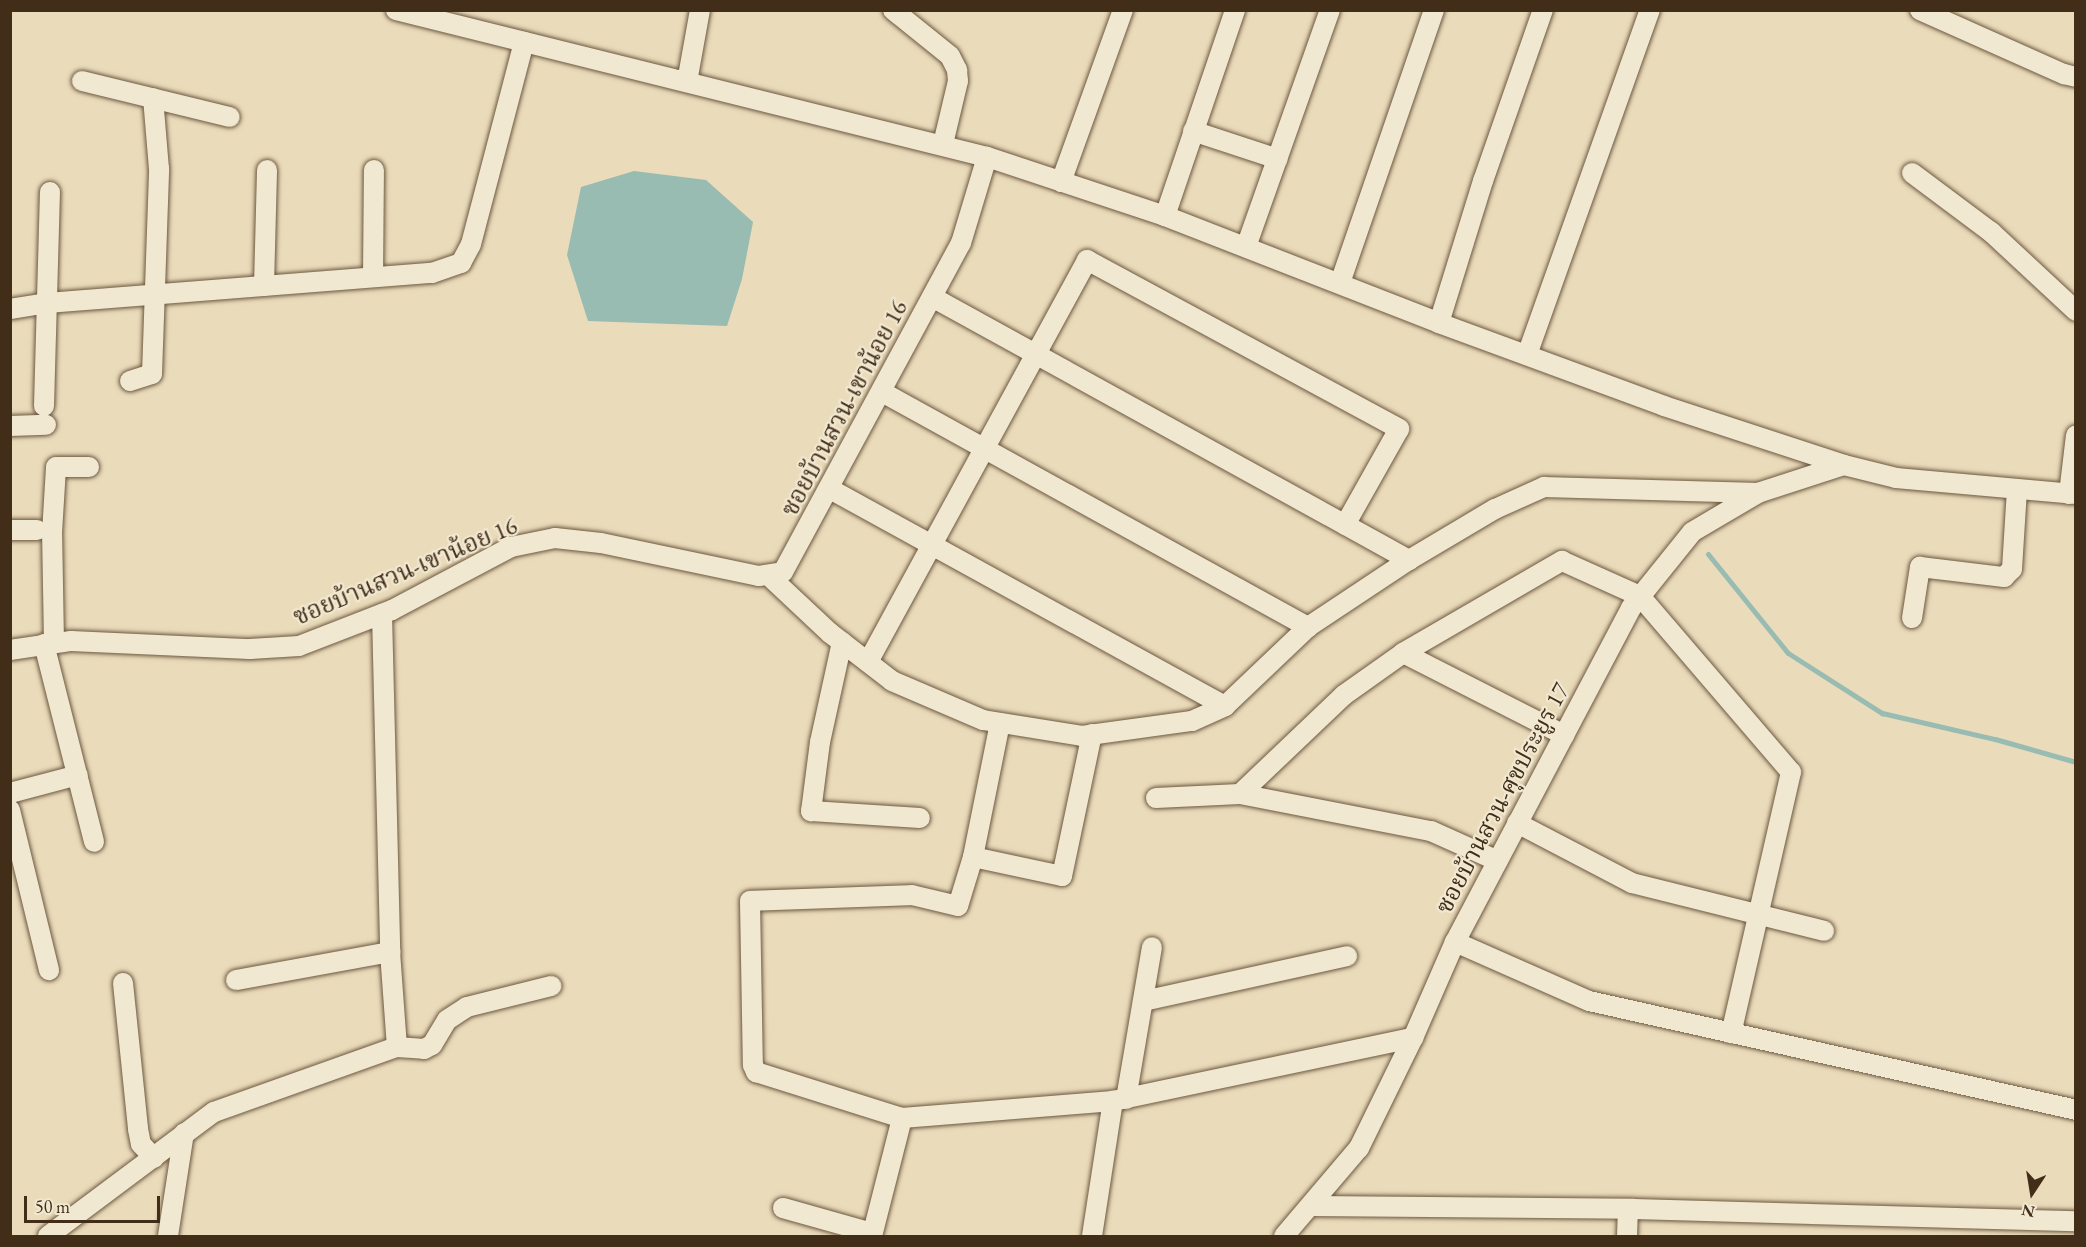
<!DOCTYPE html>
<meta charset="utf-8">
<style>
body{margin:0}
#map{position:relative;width:2086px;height:1247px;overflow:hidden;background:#eadbba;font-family:"EB Garamond","Noto Serif Thai",serif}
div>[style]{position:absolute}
.water>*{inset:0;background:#98bbb2}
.stream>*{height:5px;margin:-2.5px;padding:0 2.5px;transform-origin:2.5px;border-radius:2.5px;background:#98bbb2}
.roads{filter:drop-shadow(0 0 2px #6c5840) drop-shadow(0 0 2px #6c5840)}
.minor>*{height:20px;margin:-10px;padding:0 10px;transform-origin:10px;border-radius:10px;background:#f1e8d2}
span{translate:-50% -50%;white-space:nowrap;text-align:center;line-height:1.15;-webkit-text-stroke:4.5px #f1e8d2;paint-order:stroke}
.street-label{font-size:24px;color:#422d18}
.frame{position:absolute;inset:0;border:12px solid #422d18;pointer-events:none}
.north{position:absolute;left:2002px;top:1163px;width:60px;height:60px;-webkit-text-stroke:4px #f1e8d2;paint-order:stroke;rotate:192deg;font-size:16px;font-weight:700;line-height:24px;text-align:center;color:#422d18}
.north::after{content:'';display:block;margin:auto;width:21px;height:27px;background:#422d18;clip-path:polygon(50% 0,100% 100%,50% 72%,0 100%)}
.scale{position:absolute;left:24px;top:1196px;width:136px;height:27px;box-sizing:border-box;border:3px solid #422d18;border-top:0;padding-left:8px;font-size:18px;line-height:21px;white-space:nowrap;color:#422d18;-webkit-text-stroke:4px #f1e8d2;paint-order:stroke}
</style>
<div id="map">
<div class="water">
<div style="clip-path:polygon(634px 171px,706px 180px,753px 222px,742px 279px,727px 326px,588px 321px,567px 255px,581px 187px)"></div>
</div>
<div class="stream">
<div style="left:1708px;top:554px;width:127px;rotate:51.1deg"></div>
<div style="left:1788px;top:653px;width:112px;rotate:32.6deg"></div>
<div style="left:1882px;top:713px;width:116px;rotate:13deg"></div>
<div style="left:1995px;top:739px;width:84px;rotate:15.9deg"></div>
</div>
<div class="roads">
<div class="minor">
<div style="left:396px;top:10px;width:609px;rotate:13.97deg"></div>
<div style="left:987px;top:157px;width:188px;rotate:18.3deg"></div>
<div style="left:1165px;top:216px;width:294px;rotate:21.3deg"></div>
<div style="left:1439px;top:323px;width:240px;rotate:20.2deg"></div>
<div style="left:1664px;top:406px;width:189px;rotate:18.1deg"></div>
<div style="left:1844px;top:465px;width:54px;rotate:14deg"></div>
<div style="left:1896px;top:478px;width:181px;rotate:5.1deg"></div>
<div style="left:893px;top:10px;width:73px;rotate:38.9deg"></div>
<div style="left:950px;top:56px;width:16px;rotate:63deg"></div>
<div style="left:957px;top:70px;width:11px;rotate:85deg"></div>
<div style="left:958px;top:81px;width:65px;rotate:103.4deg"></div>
<div style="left:1920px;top:10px;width:158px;rotate:24deg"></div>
<div style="left:2064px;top:74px;width:12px;rotate:14deg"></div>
<div style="left:82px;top:81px;width:152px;rotate:13.7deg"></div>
<div style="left:687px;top:82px;width:73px;rotate:-79.8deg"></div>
<div style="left:1193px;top:131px;width:89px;rotate:18.2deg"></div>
<div style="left:1912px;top:173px;width:99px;rotate:36.8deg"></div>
<div style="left:1991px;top:232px;width:116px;rotate:42.9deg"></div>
<div style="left:1061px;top:182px;width:183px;rotate:-70.2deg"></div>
<div style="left:1165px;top:216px;width:218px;rotate:-71.2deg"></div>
<div style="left:1246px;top:247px;width:251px;rotate:-70.5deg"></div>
<div style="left:373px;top:277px;width:107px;rotate:-89.5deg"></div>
<div style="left:1340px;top:283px;width:289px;rotate:-71deg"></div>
<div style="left:264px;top:286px;width:116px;rotate:-88.5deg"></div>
<div style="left:932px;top:297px;width:545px;rotate:28.87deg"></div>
<div style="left:10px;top:309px;width:37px;rotate:-9deg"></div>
<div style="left:47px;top:303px;width:386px;rotate:-4.5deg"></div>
<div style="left:432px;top:273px;width:31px;rotate:-19deg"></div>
<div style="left:461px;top:263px;width:21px;rotate:-62deg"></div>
<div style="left:471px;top:244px;width:209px;rotate:-75.3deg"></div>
<div style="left:1439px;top:323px;width:149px;rotate:-72.8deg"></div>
<div style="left:1483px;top:181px;width:181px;rotate:-70.7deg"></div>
<div style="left:1527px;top:355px;width:366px;rotate:-70.4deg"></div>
<div style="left:130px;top:381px;width:23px;rotate:-18deg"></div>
<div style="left:152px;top:374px;width:205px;rotate:-88deg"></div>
<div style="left:159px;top:169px;width:71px;rotate:-94.8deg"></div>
<div style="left:882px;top:392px;width:487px;rotate:28.9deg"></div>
<div style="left:44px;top:406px;width:214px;rotate:-88.4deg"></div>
<div style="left:10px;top:426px;width:36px;rotate:-2deg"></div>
<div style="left:830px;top:489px;width:451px;rotate:28.8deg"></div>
<div style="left:2069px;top:494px;width:59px;rotate:-83.2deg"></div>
<div style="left:10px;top:530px;width:27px"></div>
<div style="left:768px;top:575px;width:85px;rotate:43.1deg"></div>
<div style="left:830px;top:633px;width:78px;rotate:37.7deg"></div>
<div style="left:892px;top:681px;width:99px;rotate:23.2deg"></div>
<div style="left:983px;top:720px;width:100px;rotate:9.2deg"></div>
<div style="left:1082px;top:736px;width:111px;rotate:-7.8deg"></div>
<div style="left:1192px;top:721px;width:36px;rotate:-24deg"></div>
<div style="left:1225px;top:706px;width:115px;rotate:-43.6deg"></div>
<div style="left:1308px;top:627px;width:121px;rotate:-33.6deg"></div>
<div style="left:1409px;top:560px;width:100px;rotate:-30.7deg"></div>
<div style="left:1495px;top:509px;width:54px;rotate:-24.2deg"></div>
<div style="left:1544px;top:487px;width:214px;rotate:1.6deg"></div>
<div style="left:382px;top:614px;width:338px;rotate:88.6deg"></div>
<div style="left:390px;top:952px;width:95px;rotate:85.8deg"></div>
<div style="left:1912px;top:618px;width:52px;rotate:-81.1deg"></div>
<div style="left:1920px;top:567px;width:85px;rotate:6.8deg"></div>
<div style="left:2004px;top:577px;width:11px;rotate:-45deg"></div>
<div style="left:2012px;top:569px;width:79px;rotate:-86.4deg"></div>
<div style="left:842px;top:642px;width:102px;rotate:102.4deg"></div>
<div style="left:820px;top:742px;width:70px;rotate:97.4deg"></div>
<div style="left:811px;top:811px;width:109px;rotate:3.7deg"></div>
<div style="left:54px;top:643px;width:110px;rotate:-91deg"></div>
<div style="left:52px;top:533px;width:66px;rotate:-86.5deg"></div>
<div style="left:56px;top:467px;width:33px"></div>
<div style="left:44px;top:644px;width:204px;rotate:75.8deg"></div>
<div style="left:10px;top:650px;width:62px;rotate:-8.4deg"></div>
<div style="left:71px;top:641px;width:179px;rotate:2.6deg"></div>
<div style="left:250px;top:649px;width:49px;rotate:-3.5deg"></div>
<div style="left:299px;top:646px;width:100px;rotate:-21.2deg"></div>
<div style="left:392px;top:610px;width:135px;rotate:-27.9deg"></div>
<div style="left:511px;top:547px;width:45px;rotate:-11.6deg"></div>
<div style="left:555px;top:538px;width:46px;rotate:6.2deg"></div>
<div style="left:601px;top:543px;width:161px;rotate:11.8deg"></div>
<div style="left:759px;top:576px;width:24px;rotate:-9deg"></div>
<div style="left:783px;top:572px;width:374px;rotate:-61.6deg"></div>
<div style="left:961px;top:243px;width:90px;rotate:-73.2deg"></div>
<div style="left:1403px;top:653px;width:181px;rotate:27deg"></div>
<div style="left:868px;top:662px;width:458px;rotate:-61.4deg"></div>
<div style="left:1087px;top:260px;width:355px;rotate:28.4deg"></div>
<div style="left:1399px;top:429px;width:110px;rotate:119.4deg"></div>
<div style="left:1000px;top:723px;width:137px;rotate:101.4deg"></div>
<div style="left:973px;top:857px;width:51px;rotate:107deg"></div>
<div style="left:958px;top:906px;width:47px;rotate:-166.6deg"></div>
<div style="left:912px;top:895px;width:162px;rotate:177.9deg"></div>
<div style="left:750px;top:901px;width:164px;rotate:89deg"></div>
<div style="left:753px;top:1065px;width:8px;rotate:67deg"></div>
<div style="left:756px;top:1072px;width:153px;rotate:17.5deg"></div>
<div style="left:902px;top:1118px;width:212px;rotate:-4.6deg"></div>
<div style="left:1113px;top:1101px;width:307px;rotate:-11.9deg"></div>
<div style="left:10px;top:793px;width:70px;rotate:-14.8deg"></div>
<div style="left:1240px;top:794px;width:144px;rotate:-43.6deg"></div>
<div style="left:1344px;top:695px;width:72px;rotate:-35.4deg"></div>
<div style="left:1403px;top:653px;width:184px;rotate:-30.1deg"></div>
<div style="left:1562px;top:561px;width:85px;rotate:24.2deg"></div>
<div style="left:1640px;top:596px;width:232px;rotate:49.4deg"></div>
<div style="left:1791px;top:772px;width:268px;rotate:102.9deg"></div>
<div style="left:1156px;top:798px;width:84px;rotate:-2.7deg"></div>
<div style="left:1240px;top:794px;width:195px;rotate:11deg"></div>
<div style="left:1431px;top:831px;width:73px;rotate:24.1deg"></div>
<div style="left:10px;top:810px;width:165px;rotate:76.3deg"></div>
<div style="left:1517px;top:823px;width:130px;rotate:27.6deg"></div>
<div style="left:1632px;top:883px;width:198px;rotate:14deg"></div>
<div style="left:973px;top:857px;width:91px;rotate:12.1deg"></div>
<div style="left:1062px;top:876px;width:145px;rotate:-78.1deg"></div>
<div style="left:1455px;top:942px;width:146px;rotate:23.8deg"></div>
<div style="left:1589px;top:1001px;width:499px;rotate:12.6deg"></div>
<div style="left:236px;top:980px;width:157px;rotate:-10.3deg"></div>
<div style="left:123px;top:983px;width:147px;rotate:84.1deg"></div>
<div style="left:138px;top:1129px;width:15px;rotate:79deg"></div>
<div style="left:141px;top:1144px;width:19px;rotate:47deg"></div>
<div style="left:1143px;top:1001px;width:209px;rotate:-12.4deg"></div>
<div style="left:1126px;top:1099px;width:154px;rotate:-80.3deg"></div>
<div style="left:1311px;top:1206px;width:323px;rotate:0.5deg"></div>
<div style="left:1634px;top:1209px;width:442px;rotate:1.6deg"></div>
<div style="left:783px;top:1208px;width:92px;rotate:15.7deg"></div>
<div style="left:48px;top:1236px;width:207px;rotate:-36.8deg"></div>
<div style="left:214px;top:1112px;width:194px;rotate:-19.6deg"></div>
<div style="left:397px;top:1047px;width:27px;rotate:4deg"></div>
<div style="left:424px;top:1049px;width:9px;rotate:-27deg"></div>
<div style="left:432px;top:1045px;width:29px;rotate:-59deg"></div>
<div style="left:447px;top:1020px;width:24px;rotate:-33deg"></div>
<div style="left:467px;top:1007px;width:87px;rotate:-14deg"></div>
<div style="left:168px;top:1236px;width:104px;rotate:-81.2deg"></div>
<div style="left:872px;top:1236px;width:122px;rotate:-75.7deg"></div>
<div style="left:1092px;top:1236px;width:137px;rotate:-81.2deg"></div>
<div style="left:1284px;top:1236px;width:116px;rotate:-49.6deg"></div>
<div style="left:1359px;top:1148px;width:123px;rotate:-63.9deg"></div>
<div style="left:1413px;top:1038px;width:105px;rotate:-66.4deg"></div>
<div style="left:1455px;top:942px;width:378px;rotate:-62.2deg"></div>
<div style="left:1631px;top:608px;width:97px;rotate:-51.2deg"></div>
<div style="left:1692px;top:532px;width:77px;rotate:-30.6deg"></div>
<div style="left:1758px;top:493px;width:90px;rotate:-18deg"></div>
<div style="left:1627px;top:1236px;width:27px;rotate:-88deg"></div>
</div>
</div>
<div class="street-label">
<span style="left:844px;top:408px;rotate:-62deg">ซอยบ้านสวน-เขาน้อย 16</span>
<span style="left:405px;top:571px;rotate:-23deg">ซอยบ้านสวน-เขาน้อย 16</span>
<span style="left:1502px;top:798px;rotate:-62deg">ซอยบ้านสวน-ศุขประยูร 17</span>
</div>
<div class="frame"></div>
<div class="north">N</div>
<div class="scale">50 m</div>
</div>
